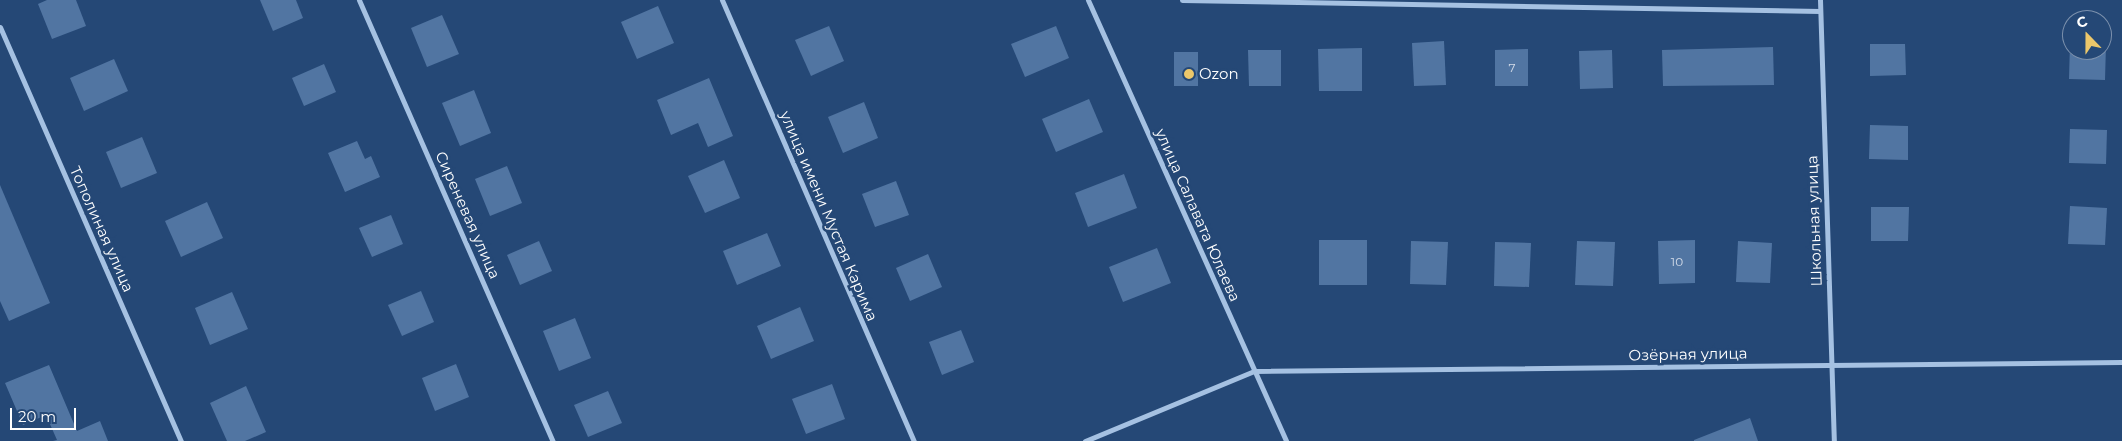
<!DOCTYPE html>
<meta charset="utf-8">
<style>
body{margin:0}
#map{position:relative;width:2122px;height:441px;overflow:hidden;background:#254876;font-family:Montserrat,sans-serif}
div>[style]{position:absolute}
.building>*{inset:0;background:#5175a2}
.minor>*{height:5px;margin:-2.5px;padding:0 2.5px;transform-origin:2.5px;border-radius:2.5px;background:#a5c1e2}
.dots>*{width:14px;height:14px;translate:-50% -50%;box-sizing:border-box;border:2px solid #254876;border-radius:50%}
span{translate:-50% -50%;white-space:nowrap;text-align:center;line-height:1.15;-webkit-text-stroke:5px #254876;paint-order:stroke}
.number-label{font-size:12px;color:#d4dce8}
.number-label span{-webkit-text-stroke-width:0}
.poi-label{font-size:15px;color:#fff}
.left{translate:0 -50%;text-align:left}
.street-label{font-size:15px;color:#fff}
.north{position:absolute;left:2062px;top:10px;width:50px;height:50px;box-sizing:border-box;background:#254876;border:1px solid #7c91ad;border-radius:50%;rotate:338deg;font-size:14px;font-weight:700;line-height:20px;text-align:center;color:#fff}
.north::after{content:'';display:block;margin:auto;width:18px;height:22px;background:#ecc76a;clip-path:polygon(50% 0,100% 100%,50% 72%,0 100%)}
.scale{position:absolute;left:10px;top:408px;width:66px;height:22px;box-sizing:border-box;border:2px solid #fff;border-top:0;padding-left:6px;font-size:15px;line-height:18px;white-space:nowrap;color:#fff;-webkit-text-stroke:4px #254876;paint-order:stroke}
</style>
<div id="map">
<div class="building">
<div style="clip-path:polygon(47px 0,76px 0,86px 26px,52px 39px,38px 4px)"></div>
<div style="clip-path:polygon(260px 0,296px 0,303px 18px,273px 31px)"></div>
<div style="clip-path:polygon(658px 6px,674px 43px,637px 59px,621px 22px)"></div>
<div style="clip-path:polygon(442px 15px,459px 54px,427px 67px,411px 28px)"></div>
<div style="clip-path:polygon(829px 26px,844px 61px,811px 76px,795px 40px)"></div>
<div style="clip-path:polygon(1056px 26px,1069px 58px,1025px 77px,1011px 44px)"></div>
<div style="clip-path:polygon(1444px 41px,1446px 85px,1414px 86px,1412px 43px)"></div>
<div style="clip-path:polygon(2070px 43px,2072px 43px,2072px 50px,2102px 50px,2102px 45px,2106px 45px,2105px 80px,2069px 79px)"></div>
<div style="clip-path:polygon(1870px 44px,1905px 44px,1906px 75px,1870px 76px)"></div>
<div style="clip-path:polygon(1773px 47px,1774px 85px,1663px 86px,1662px 50px)"></div>
<div style="clip-path:polygon(1362px 48px,1362px 91px,1319px 91px,1318px 49px)"></div>
<div style="clip-path:polygon(1528px 49px,1528px 86px,1495px 86px,1495px 50px)"></div>
<div style="clip-path:polygon(1248px 50px,1281px 50px,1281px 86px,1249px 86px)"></div>
<div style="clip-path:polygon(1612px 50px,1613px 88px,1580px 89px,1579px 51px)"></div>
<div style="clip-path:polygon(1174px 52px,1198px 52px,1198px 86px,1174px 86px)"></div>
<div style="clip-path:polygon(114px 59px,128px 91px,84px 111px,70px 78px)"></div>
<div style="clip-path:polygon(324px 64px,336px 92px,304px 106px,292px 78px)"></div>
<div style="clip-path:polygon(709px 78px,733px 136px,708px 147px,698px 123px,671px 135px,657px 100px)"></div>
<div style="clip-path:polygon(474px 90px,491px 133px,460px 146px,442px 103px)"></div>
<div style="clip-path:polygon(1089px 99px,1103px 132px,1056px 152px,1042px 119px)"></div>
<div style="clip-path:polygon(864px 102px,878px 138px,843px 153px,828px 117px)"></div>
<div style="clip-path:polygon(1870px 125px,1908px 126px,1908px 160px,1869px 159px)"></div>
<div style="clip-path:polygon(2070px 129px,2107px 130px,2106px 164px,2069px 163px)"></div>
<div style="clip-path:polygon(142px 137px,157px 173px,121px 188px,106px 152px)"></div>
<div style="clip-path:polygon(357px 141px,365px 159px,371px 156px,380px 177px,345px 192px,328px 153px)"></div>
<div style="clip-path:polygon(724px 160px,740px 198px,705px 213px,688px 176px)"></div>
<div style="clip-path:polygon(507px 166px,522px 203px,490px 216px,475px 179px)"></div>
<div style="clip-path:polygon(1124px 174px,1137px 208px,1088px 227px,1075px 193px)"></div>
<div style="clip-path:polygon(896px 181px,909px 215px,875px 227px,862px 194px)"></div>
<div style="clip-path:polygon(0 185px,50px 303px,9px 321px,0 301px)"></div>
<div style="clip-path:polygon(207px 202px,223px 238px,181px 257px,165px 221px)"></div>
<div style="clip-path:polygon(2070px 206px,2107px 208px,2105px 245px,2068px 244px)"></div>
<div style="clip-path:polygon(1871px 207px,1909px 207px,1908px 241px,1871px 241px)"></div>
<div style="clip-path:polygon(391px 215px,403px 244px,372px 257px,359px 228px)"></div>
<div style="clip-path:polygon(767px 233px,781px 266px,737px 285px,723px 251px)"></div>
<div style="clip-path:polygon(1319px 240px,1367px 240px,1367px 285px,1319px 285px)"></div>
<div style="clip-path:polygon(1695px 240px,1695px 283px,1659px 284px,1658px 241px)"></div>
<div style="clip-path:polygon(539px 241px,552px 271px,520px 285px,507px 255px)"></div>
<div style="clip-path:polygon(1411px 241px,1448px 242px,1446px 285px,1410px 284px)"></div>
<div style="clip-path:polygon(1577px 241px,1615px 242px,1613px 286px,1575px 285px)"></div>
<div style="clip-path:polygon(1738px 241px,1772px 243px,1770px 283px,1736px 282px)"></div>
<div style="clip-path:polygon(1495px 242px,1531px 243px,1529px 287px,1494px 286px)"></div>
<div style="clip-path:polygon(1157px 248px,1171px 283px,1123px 302px,1109px 267px)"></div>
<div style="clip-path:polygon(928px 254px,942px 287px,910px 301px,896px 268px)"></div>
<div style="clip-path:polygon(421px 291px,434px 322px,402px 336px,388px 305px)"></div>
<div style="clip-path:polygon(232px 292px,248px 329px,210px 345px,195px 308px)"></div>
<div style="clip-path:polygon(800px 307px,814px 341px,771px 359px,757px 326px)"></div>
<div style="clip-path:polygon(575px 318px,591px 358px,559px 371px,543px 331px)"></div>
<div style="clip-path:polygon(961px 330px,974px 362px,942px 375px,929px 342px)"></div>
<div style="clip-path:polygon(456px 364px,469px 397px,435px 411px,422px 378px)"></div>
<div style="clip-path:polygon(49px 365px,77px 431px,100px 421px,108px 441px,53px 441px,57px 440px,46px 415px,23px 425px,5px 383px)"></div>
<div style="clip-path:polygon(832px 384px,845px 419px,806px 434px,792px 399px)"></div>
<div style="clip-path:polygon(246px 386px,266px 432px,245px 441px,227px 441px,210px 403px)"></div>
<div style="clip-path:polygon(608px 391px,622px 423px,588px 437px,574px 405px)"></div>
<div style="clip-path:polygon(1750px 418px,1758px 441px,1694px 441px,1694px 440px)"></div>
</div>
<div class="minor">
<div style="left:359px;top:0;width:482px;rotate:66.3deg"></div>
<div style="left:722px;top:0;width:481px;rotate:66.5deg"></div>
<div style="left:1088px;top:0;width:483px;rotate:65.8deg"></div>
<div style="left:1182px;top:0;width:638px;rotate:0.99deg"></div>
<div style="left:1820px;top:0;width:441px;rotate:88.2deg"></div>
<div style="left:0;top:27px;width:452px;rotate:66.4deg"></div>
<div style="left:1085px;top:441px;width:183px;rotate:-22.5deg"></div>
<div style="left:1254px;top:371px;width:868px;rotate:-0.59deg"></div>
</div>
<div class="dots">
<div style="left:1189px;top:74px;background:#ecc76a"></div>
</div>
<div class="number-label">
<span style="left:1512px;top:68px">7</span>
<span style="left:1677px;top:262px">10</span>
</div>
<div class="poi-label">
<span class="left" style="left:1199px;top:74px">Ozon</span>
</div>
<div class="street-label">
<span style="left:468px;top:215px;rotate:66deg">Сиреневая улица</span>
<span style="left:1198px;top:215px;rotate:66deg">улица Салавата Юлаева</span>
<span style="left:829px;top:216px;rotate:67deg">улица имени Мустая Карима</span>
<span style="left:1814px;top:221px;rotate:-92deg">Школьная улица</span>
<span style="left:102px;top:229px;rotate:66deg">Тополиная улица</span>
<span style="left:1688px;top:354px;rotate:-1deg">Озёрная улица</span>
</div>
<div class="north">С</div>
<div class="scale">20 m</div>
</div>
